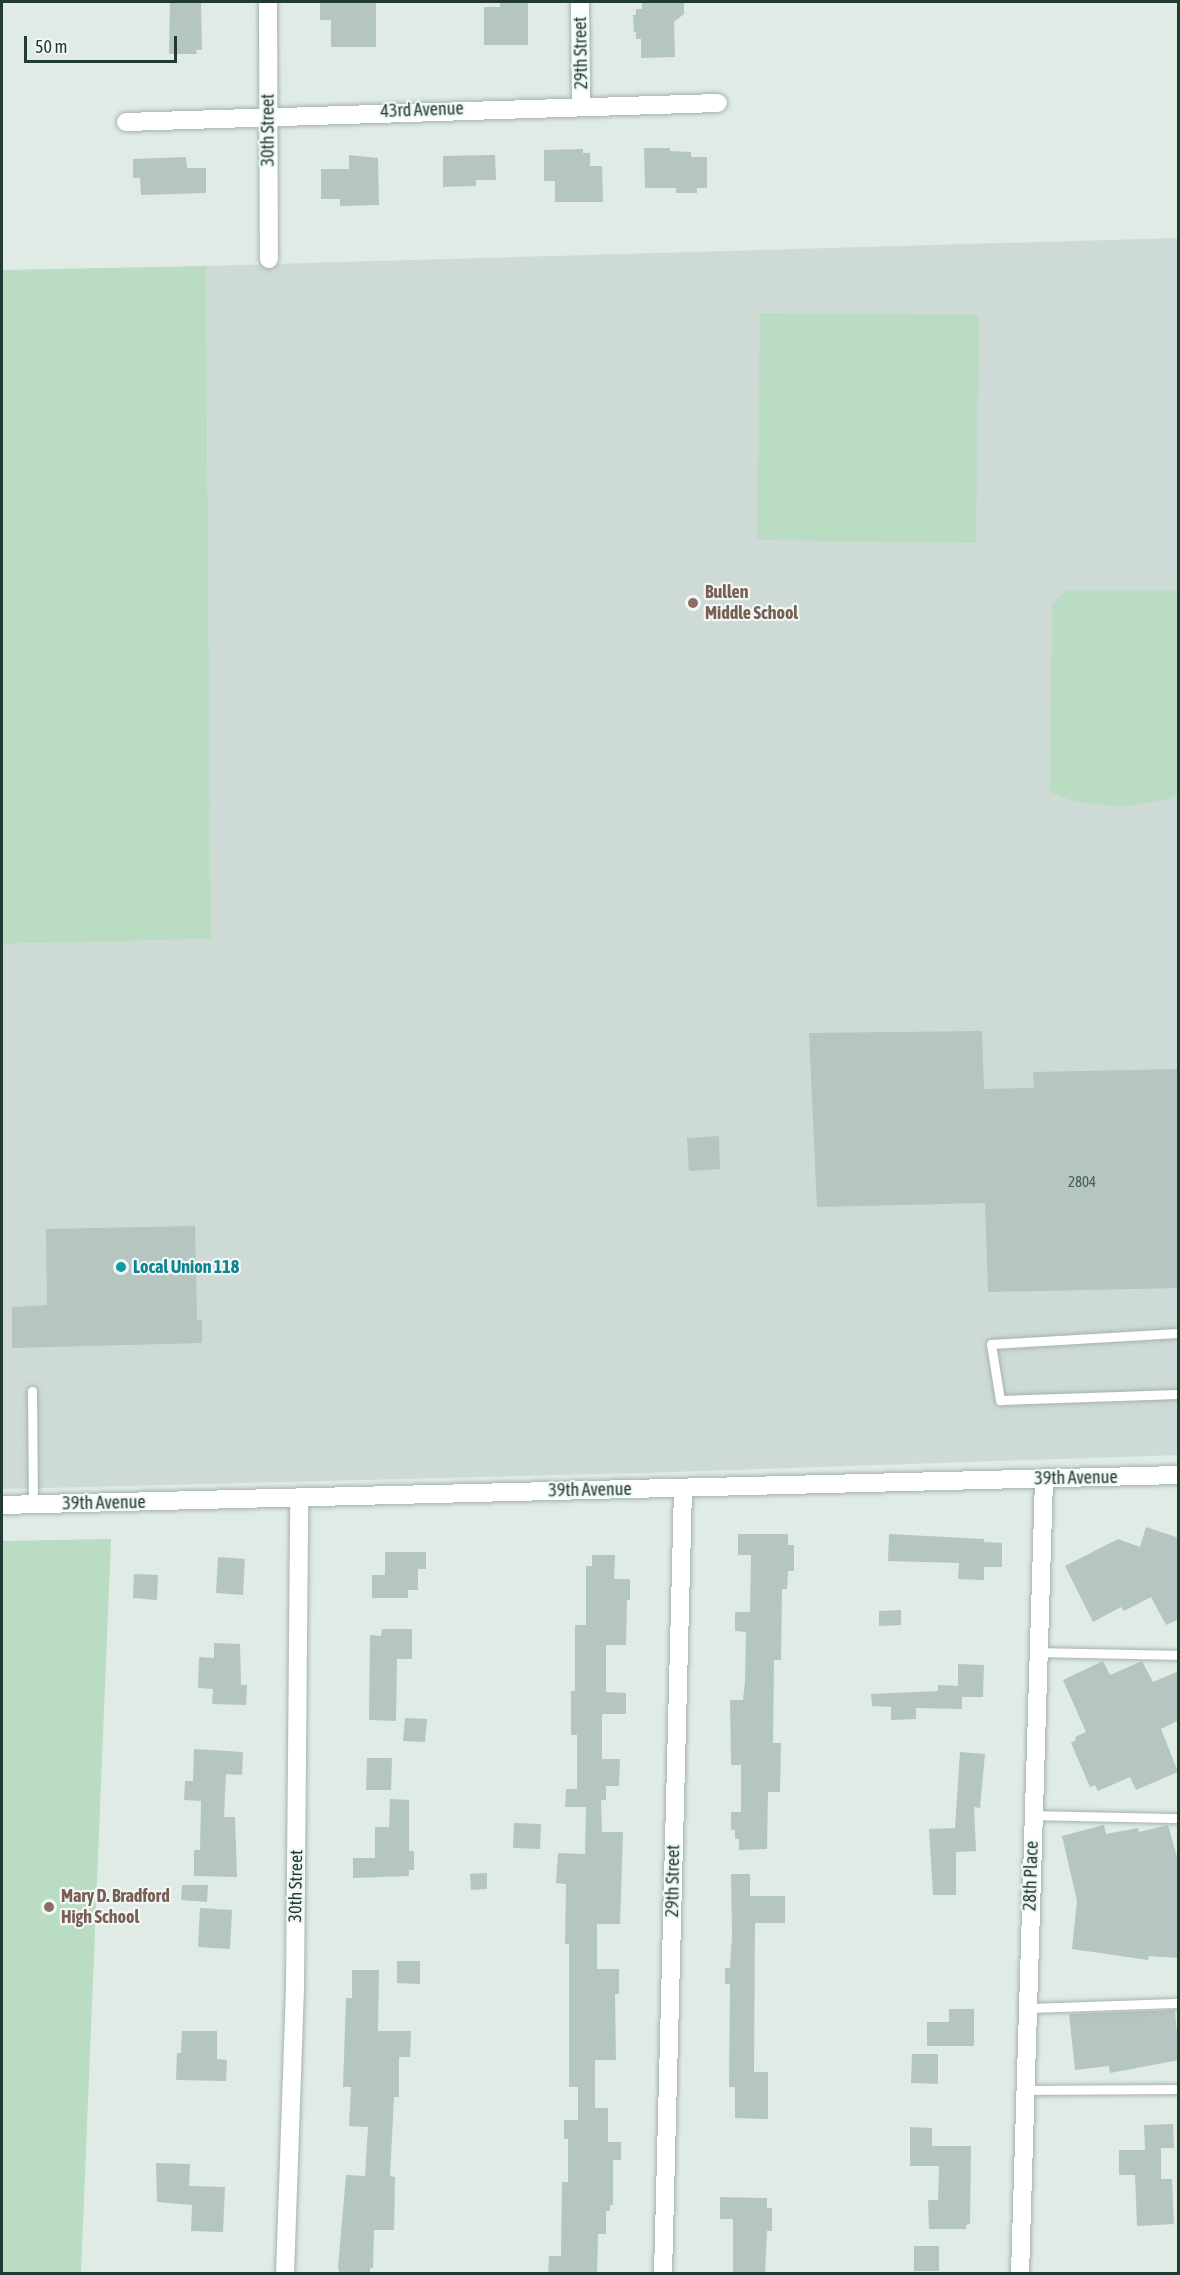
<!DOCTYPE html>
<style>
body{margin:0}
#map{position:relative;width:1180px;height:2275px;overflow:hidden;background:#e0ebe6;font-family:"Asap Condensed",sans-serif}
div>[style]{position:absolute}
.built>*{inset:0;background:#cedad5}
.green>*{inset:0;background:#b9dcc2}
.building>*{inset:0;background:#b5c5bf}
.roads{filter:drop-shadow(0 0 2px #a3b3ad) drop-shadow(0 0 2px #a3b3ad)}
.service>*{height:9px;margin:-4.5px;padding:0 4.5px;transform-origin:4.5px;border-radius:4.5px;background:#fff}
.minor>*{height:18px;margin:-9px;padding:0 9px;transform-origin:9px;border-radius:9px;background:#fff}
.tertiary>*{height:18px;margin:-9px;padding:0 9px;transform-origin:9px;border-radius:9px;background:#fff}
.dots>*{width:16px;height:16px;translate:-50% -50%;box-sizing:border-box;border:3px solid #f0f7f4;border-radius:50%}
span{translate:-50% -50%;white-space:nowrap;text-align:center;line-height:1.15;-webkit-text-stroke:4.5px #f0f7f4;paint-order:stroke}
.number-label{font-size:15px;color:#465e57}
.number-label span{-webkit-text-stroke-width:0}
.street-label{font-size:18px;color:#213b34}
.education-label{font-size:18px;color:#785e54;font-weight:700}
.left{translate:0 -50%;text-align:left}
.culture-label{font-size:18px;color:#0d838f;font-weight:700}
.frame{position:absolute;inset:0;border:3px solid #213b34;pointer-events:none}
.scale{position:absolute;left:24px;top:36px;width:153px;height:27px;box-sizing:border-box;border:3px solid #213b34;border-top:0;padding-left:8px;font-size:18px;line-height:21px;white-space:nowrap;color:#213b34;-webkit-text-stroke:4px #f0f7f4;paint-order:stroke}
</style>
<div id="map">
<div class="built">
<div style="clip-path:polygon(1178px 238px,1178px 1455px,641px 1473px,2px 1489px,2px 944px,211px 939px,206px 266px)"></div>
</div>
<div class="green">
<div style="clip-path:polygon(206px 266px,211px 939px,2px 944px,2px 270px)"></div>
<div style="clip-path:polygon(760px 313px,979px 315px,976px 543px,757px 540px)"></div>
<div style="clip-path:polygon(1066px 590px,1178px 590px,1178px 794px,1166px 800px,1120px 807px,1074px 801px,1050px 792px,1052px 605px)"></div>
<div style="clip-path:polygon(111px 1539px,81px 2273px,2px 2273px,2px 1541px)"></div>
</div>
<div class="building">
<div style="clip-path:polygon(170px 2px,201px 2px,202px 50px,196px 50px,197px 54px,169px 54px)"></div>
<div style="clip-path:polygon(320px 2px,376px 3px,376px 47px,331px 47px,331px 20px,320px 20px)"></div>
<div style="clip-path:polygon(500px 2px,528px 2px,528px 45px,484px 45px,484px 7px,500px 7px)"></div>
<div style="clip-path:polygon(642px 2px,684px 2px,684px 14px,674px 22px,675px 57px,641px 58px,641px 39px,636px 39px,636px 32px,634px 32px,633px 15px,636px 15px,636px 9px,642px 9px)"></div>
<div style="clip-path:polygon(644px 148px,670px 148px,670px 151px,691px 152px,691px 157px,707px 157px,707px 188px,697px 188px,697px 193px,676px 193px,676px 188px,645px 188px)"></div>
<div style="clip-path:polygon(583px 149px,583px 153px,590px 153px,590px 166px,602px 166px,603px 202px,555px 202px,555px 181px,544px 181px,544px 150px)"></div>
<div style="clip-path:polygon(349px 155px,378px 158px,379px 205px,340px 206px,340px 199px,321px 199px,321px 169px,349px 169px)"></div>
<div style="clip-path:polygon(495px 155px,496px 180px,476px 180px,476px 186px,443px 187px,443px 156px)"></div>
<div style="clip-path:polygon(186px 157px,187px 168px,206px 168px,206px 193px,141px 195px,140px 178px,133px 178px,133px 159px)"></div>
<div style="clip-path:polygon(982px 1031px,984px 1089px,1034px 1088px,1033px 1072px,1179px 1069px,1179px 1288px,988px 1292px,985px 1203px,817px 1207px,809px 1033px)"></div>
<div style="clip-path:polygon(719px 1136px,720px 1169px,689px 1171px,687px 1138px)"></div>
<div style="clip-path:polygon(195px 1226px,197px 1320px,202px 1320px,202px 1343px,12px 1348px,12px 1307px,47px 1305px,46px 1229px)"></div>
<div style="clip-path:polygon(1146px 1527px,1179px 1538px,1179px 1619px,1166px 1625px,1151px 1597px,1124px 1611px,1121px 1607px,1093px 1622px,1065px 1566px,1118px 1539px,1140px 1547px)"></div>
<div style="clip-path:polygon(738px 1534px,788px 1534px,788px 1545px,794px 1545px,794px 1571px,788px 1571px,787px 1589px,782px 1589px,781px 1660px,774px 1660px,773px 1743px,781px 1743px,780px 1792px,768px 1792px,767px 1849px,739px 1850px,739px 1839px,735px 1839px,735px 1830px,731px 1830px,731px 1812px,741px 1812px,741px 1765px,731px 1765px,730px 1700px,743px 1700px,745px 1682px,746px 1632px,735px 1631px,735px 1612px,750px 1612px,751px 1555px,738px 1555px)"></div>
<div style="clip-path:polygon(889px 1534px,984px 1539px,984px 1542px,1002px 1543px,1002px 1567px,984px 1567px,984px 1580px,958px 1579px,959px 1563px,888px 1561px)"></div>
<div style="clip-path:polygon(385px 1552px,426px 1552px,426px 1569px,418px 1569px,418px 1590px,408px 1590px,408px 1598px,372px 1598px,372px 1575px,385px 1575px)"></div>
<div style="clip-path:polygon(592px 1555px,615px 1555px,614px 1579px,630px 1579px,630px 1600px,627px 1600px,626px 1645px,606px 1645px,606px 1692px,626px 1693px,626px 1714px,602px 1714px,602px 1759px,620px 1759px,619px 1786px,606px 1786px,606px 1800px,601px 1800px,602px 1832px,623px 1832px,620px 1924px,597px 1924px,597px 1969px,619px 1969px,619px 1994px,615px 1994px,616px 2060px,595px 2060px,595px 2108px,608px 2108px,608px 2142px,621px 2142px,621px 2160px,613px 2160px,613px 2205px,610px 2205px,610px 2211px,606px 2211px,606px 2234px,598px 2234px,597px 2274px,548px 2274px,549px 2256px,561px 2256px,562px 2182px,568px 2182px,568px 2139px,564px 2139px,564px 2120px,578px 2120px,578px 2087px,569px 2087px,569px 1944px,565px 1944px,566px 1884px,556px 1883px,558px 1853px,585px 1854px,586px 1807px,565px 1807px,566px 1789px,577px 1789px,577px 1735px,571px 1735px,571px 1691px,575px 1691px,575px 1625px,586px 1625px,586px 1566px,592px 1566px)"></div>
<div style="clip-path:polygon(218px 1557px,245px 1559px,243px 1595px,216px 1593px)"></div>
<div style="clip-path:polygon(134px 1574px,158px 1575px,157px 1600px,133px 1598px)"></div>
<div style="clip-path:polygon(901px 1610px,901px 1625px,879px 1626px,879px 1611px)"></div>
<div style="clip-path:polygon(382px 1629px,412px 1629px,412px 1659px,397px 1659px,396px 1721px,369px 1720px,370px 1635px,381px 1636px)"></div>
<div style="clip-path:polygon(214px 1643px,240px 1644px,241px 1685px,247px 1685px,246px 1705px,212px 1704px,213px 1689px,198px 1688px,199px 1657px,214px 1658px)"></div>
<div style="clip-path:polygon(1103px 1661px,1110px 1675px,1142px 1661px,1153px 1682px,1179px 1671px,1179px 1720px,1161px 1729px,1178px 1772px,1136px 1790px,1130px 1777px,1098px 1791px,1095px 1785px,1090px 1787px,1071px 1743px,1076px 1740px,1075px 1737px,1086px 1732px,1063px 1680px)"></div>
<div style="clip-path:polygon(958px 1664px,984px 1665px,983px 1697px,962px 1697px,962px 1709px,916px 1708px,916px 1719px,891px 1720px,891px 1707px,872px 1706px,871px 1694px,938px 1691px,938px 1685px,958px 1686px)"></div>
<div style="clip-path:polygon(405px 1718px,427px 1719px,425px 1742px,403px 1741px)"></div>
<div style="clip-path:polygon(194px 1749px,243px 1752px,242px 1775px,226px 1774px,224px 1817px,235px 1817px,237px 1877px,194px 1876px,194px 1850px,200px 1850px,201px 1801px,184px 1800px,185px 1781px,193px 1781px)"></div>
<div style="clip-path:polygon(960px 1752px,985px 1754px,980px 1808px,974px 1807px,976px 1851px,956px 1852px,956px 1895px,933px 1895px,929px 1829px,955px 1828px)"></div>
<div style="clip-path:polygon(367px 1758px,392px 1758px,391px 1790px,366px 1790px)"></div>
<div style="clip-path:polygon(390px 1799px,409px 1800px,409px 1851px,414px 1851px,414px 1870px,409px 1870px,409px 1876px,353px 1878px,353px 1858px,375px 1858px,375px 1827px,389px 1827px)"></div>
<div style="clip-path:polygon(514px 1823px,541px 1824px,540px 1849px,513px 1848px)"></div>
<div style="clip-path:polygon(1104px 1825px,1106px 1834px,1138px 1828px,1139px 1832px,1168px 1825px,1179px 1864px,1179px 1958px,1149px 1956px,1148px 1960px,1072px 1949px,1077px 1901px,1062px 1836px)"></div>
<div style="clip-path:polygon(487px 1873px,487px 1889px,471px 1890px,470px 1874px)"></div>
<div style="clip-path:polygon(731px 1874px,750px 1874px,750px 1896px,785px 1896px,785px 1923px,755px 1923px,754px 2072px,768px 2072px,768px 2119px,735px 2118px,735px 2087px,729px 2087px,730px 1984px,725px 1984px,725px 1968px,730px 1968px,732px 1935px)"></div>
<div style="clip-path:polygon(182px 1885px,208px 1885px,207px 1902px,181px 1900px)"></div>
<div style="clip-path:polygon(200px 1908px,232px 1910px,230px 1949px,198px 1947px)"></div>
<div style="clip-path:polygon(397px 1961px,420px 1961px,420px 1984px,397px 1983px)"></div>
<div style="clip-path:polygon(352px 1970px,379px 1970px,378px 2031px,411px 2031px,410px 2057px,399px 2057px,399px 2097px,394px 2097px,390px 2176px,395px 2177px,394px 2230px,374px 2230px,373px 2268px,370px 2268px,370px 2274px,340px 2274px,338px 2268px,346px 2175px,365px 2176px,368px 2127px,349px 2126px,351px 2087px,343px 2087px,346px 1998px,352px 1998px)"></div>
<div style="clip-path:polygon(949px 2009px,974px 2009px,974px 2046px,927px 2046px,927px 2022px,949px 2022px)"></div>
<div style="clip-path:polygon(1175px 2010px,1179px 2060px,1110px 2073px,1109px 2066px,1075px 2070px,1069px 2014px)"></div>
<div style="clip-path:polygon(182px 2031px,217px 2031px,217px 2059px,227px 2060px,226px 2081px,176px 2080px,177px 2053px,181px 2053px)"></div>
<div style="clip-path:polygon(912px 2054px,938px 2054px,938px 2084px,911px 2083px)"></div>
<div style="clip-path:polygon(1173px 2124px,1174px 2148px,1161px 2148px,1161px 2179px,1172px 2179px,1174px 2224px,1137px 2226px,1135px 2175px,1119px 2175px,1119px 2150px,1145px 2150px,1144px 2125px)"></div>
<div style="clip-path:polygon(910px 2127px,932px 2128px,932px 2146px,971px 2146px,970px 2224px,966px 2225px,966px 2229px,929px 2229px,928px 2200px,938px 2200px,939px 2166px,910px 2166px)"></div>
<div style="clip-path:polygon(156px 2163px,190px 2164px,189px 2186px,225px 2187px,223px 2232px,191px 2231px,192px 2205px,157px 2202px)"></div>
<div style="clip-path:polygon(720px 2197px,767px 2198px,767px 2208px,772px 2208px,772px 2231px,767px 2231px,765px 2274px,733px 2274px,733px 2219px,720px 2219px)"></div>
<div style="clip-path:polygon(914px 2246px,939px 2246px,939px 2271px,914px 2271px)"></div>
</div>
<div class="roads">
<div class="service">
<div style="left:1178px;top:1333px;width:187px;rotate:176.6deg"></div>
<div style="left:991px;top:1344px;width:57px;rotate:80.9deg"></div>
<div style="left:1000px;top:1400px;width:178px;rotate:-1.9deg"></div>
<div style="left:32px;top:1391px;width:113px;rotate:89.5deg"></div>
<div style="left:1038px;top:1652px;width:140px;rotate:1.2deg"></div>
<div style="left:1033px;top:1815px;width:145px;rotate:1.2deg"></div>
<div style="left:1027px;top:2008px;width:151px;rotate:-1.9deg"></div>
<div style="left:1025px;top:2090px;width:153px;rotate:-0.4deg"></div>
</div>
<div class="minor">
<div style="left:268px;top:2px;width:257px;rotate:89.8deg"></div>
<div style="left:580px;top:2px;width:103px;rotate:89.4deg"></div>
<div style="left:126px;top:122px;width:592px;rotate:-1.84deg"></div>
<div style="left:285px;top:2274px;width:288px;rotate:-88deg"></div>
<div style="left:295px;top:1986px;width:489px;rotate:-89.5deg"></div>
<div style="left:663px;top:2274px;width:786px;rotate:-88.54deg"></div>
<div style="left:1020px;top:2274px;width:795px;rotate:-88.27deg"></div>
</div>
<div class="tertiary">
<div style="left:2px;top:1505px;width:1176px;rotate:-1.46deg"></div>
</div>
</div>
<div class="dots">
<div style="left:693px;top:603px;background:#8d6e63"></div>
<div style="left:121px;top:1267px;background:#0f9aa8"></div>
<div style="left:49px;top:1907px;background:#8d6e63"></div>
</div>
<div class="number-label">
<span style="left:1082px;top:1182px">2804</span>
</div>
<div class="street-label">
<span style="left:581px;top:53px;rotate:-91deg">29th Street</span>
<span style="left:422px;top:110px;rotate:-2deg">43rd Avenue</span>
<span style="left:268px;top:130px;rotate:-90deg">30th Street</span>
<span style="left:1076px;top:1478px;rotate:-1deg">39th Avenue</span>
<span style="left:590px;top:1490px;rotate:-1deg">39th Avenue</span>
<span style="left:104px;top:1503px;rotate:-1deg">39th Avenue</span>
<span style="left:1031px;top:1876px;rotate:-88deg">28th Place</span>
<span style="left:673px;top:1881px;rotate:-89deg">29th Street</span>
<span style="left:296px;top:1886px;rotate:-89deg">30th Street</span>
</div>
<div class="education-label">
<span class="left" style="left:705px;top:603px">Bullen<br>Middle School</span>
<span class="left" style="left:61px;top:1907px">Mary D. Bradford<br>High School</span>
</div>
<div class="culture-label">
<span class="left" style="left:133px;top:1267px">Local Union 118</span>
</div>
<div class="frame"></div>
<div class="scale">50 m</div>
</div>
